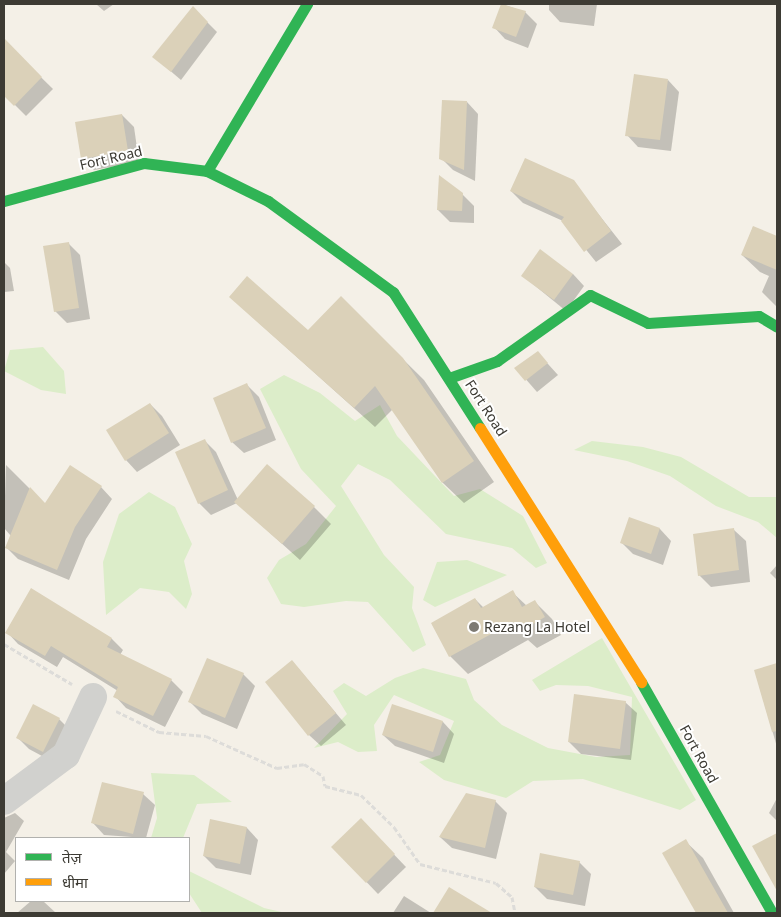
<!DOCTYPE html>
<meta charset="utf-8">
<style>
body{margin:0}
#map{position:relative;width:781px;height:917px;overflow:hidden;background:#f4f0e7;font-family:"Noto Sans","Noto Sans Devanagari",sans-serif}
div>[style]{position:absolute}
.green>*{inset:0;background:#dcedc9}
.shadow>*{inset:0;background:#0003}
.building>*{inset:0;background:#dbd1b9}
.path>*{height:3px;margin-top:-1.5px;transform-origin:0;background:repeating-linear-gradient(90deg,#dddcd9 0 5px,transparent 0 7.5px)}
.street>*{height:28px;margin:-14px;padding:0 14px;transform-origin:14px;border-radius:14px;background:#d1d1ce}
.fast>*{height:11px;margin:-5.5px;padding:0 5.5px;transform-origin:5.5px;border-radius:5.5px;background:#30b455}
.slow>*{height:11px;margin:-5.5px;padding:0 5.5px;transform-origin:5.5px;border-radius:5.5px;background:#ff9f0a}
.dots>*{width:14px;height:14px;translate:-50% -50%;box-sizing:border-box;border:2px solid #fff;border-radius:50%}
span{translate:-50% -50%;white-space:nowrap;text-align:center;line-height:1.15;-webkit-text-stroke:4px #fff;paint-order:stroke}
.street-label{font-size:14px;color:#3d3b34}
.poi-label{font-size:14px;color:#3d3b34}
.left{translate:0 -50%;text-align:left}
.frame{position:absolute;inset:0;border:5px solid #3d3b34;pointer-events:none}
.legend{position:absolute;left:15px;top:837px;width:175px;height:65px;box-sizing:border-box;background:#fff;border:1px solid #b1b1ae;margin:0;padding:6px 9px;list-style:none;font-size:15px;color:#3d3b34}
.legend li{display:flex;align-items:center;gap:10px;height:25px}
.legend b{width:25px;border:1px solid #b1b1ae}
</style>
<div id="map">
<div class="green">
<div style="clip-path:polygon(43px 347px,64px 371px,66px 394px,41px 390px,4px 371px,10px 350px)"></div>
<div style="clip-path:polygon(284px 375px,320px 393px,355px 421px,380px 405px,397px 436px,454px 496px,480px 489px,523px 516px,547px 563px,536px 568px,512px 548px,446px 534px,390px 480px,358px 464px,341px 486px,384px 555px,414px 587px,412px 608px,426px 645px,413px 652px,368px 602px,346px 601px,304px 607px,281px 604px,267px 578px,279px 560px,306px 544px,336px 506px,301px 469px,260px 389px)"></div>
<div style="clip-path:polygon(592px 441px,643px 447px,681px 457px,749px 497px,777px 497px,777px 538px,758px 522px,716px 506px,670px 476px,627px 461px,574px 450px)"></div>
<div style="clip-path:polygon(149px 492px,175px 507px,192px 544px,184px 561px,192px 594px,186px 609px,169px 592px,140px 588px,106px 615px,103px 562px,119px 514px)"></div>
<div style="clip-path:polygon(467px 560px,507px 575px,435px 607px,423px 600px,437px 562px)"></div>
<div style="clip-path:polygon(602px 638px,696px 800px,680px 810px,583px 779px,533px 781px,506px 798px,444px 780px,419px 762px,440px 755px,454px 721px,394px 695px,374px 725px,377px 751px,358px 752px,338px 742px,314px 748px,347px 714px,333px 691px,344px 683px,366px 696px,395px 678px,423px 668px,466px 679px,474px 700px,502px 725px,548px 748px,596px 757px,630px 755px,632px 697px,588px 686px,556px 685px,540px 691px,532px 680px)"></div>
<div style="clip-path:polygon(151px 773px,194px 775px,232px 802px,197px 804px,183px 838px,151px 838px,157px 818px)"></div>
<div style="clip-path:polygon(189px 871px,264px 908px,286px 913px,202px 913px,189px 893px)"></div>
</div>
<div class="shadow">
<div style="clip-path:polygon(96px 4px,114px 4px,104px 11px)"></div>
<div style="clip-path:polygon(502px 4px,525px 12px,537px 24px,528px 48px,505px 39px,494px 27px)"></div>
<div style="clip-path:polygon(549px 4px,597px 4px,594px 26px,560px 22px,549px 10px)"></div>
<div style="clip-path:polygon(193px 8px,217px 32px,181px 80px,154px 57px)"></div>
<div style="clip-path:polygon(4px 41px,53px 89px,26px 116px,4px 94px)"></div>
<div style="clip-path:polygon(668px 80px,679px 92px,671px 151px,638px 147px,627px 135px)"></div>
<div style="clip-path:polygon(467px 102px,478px 114px,475px 181px,453px 170px,441px 158px)"></div>
<div style="clip-path:polygon(122px 115px,134px 127px,139px 162px,94px 170px,82px 158px)"></div>
<div style="clip-path:polygon(573px 182px,622px 244px,596px 262px,563px 221px,523px 203px,511px 191px)"></div>
<div style="clip-path:polygon(462px 194px,474px 206px,474px 223px,450px 222px,438px 210px)"></div>
<div style="clip-path:polygon(753px 227px,777px 237px,777px 307px,762px 292px,769px 276px,760px 272px,742px 255px)"></div>
<div style="clip-path:polygon(68px 243px,80px 255px,90px 319px,67px 323px,55px 311px)"></div>
<div style="clip-path:polygon(4px 262px,10px 268px,14px 291px,4px 292px)"></div>
<div style="clip-path:polygon(573px 274px,584px 286px,566px 311px,523px 276px)"></div>
<div style="clip-path:polygon(230px 297px,308px 332px,341px 298px,424px 380px,494px 482px,464px 503px,443px 483px,393px 409px,375px 427px)"></div>
<div style="clip-path:polygon(538px 353px,558px 375px,537px 392px,516px 368px)"></div>
<div style="clip-path:polygon(247px 385px,259px 397px,276px 440px,244px 453px,232px 442px)"></div>
<div style="clip-path:polygon(150px 404px,162px 416px,180px 445px,137px 472px,126px 460px)"></div>
<div style="clip-path:polygon(204px 440px,216px 452px,238px 500px,314px 507px,331px 524px,300px 560px,237px 503px,211px 515px,199px 503px)"></div>
<div style="clip-path:polygon(6px 465px,46px 505px,101px 487px,112px 499px,86px 539px,69px 580px,18px 559px,7px 548px,11px 536px,4px 528px)"></div>
<div style="clip-path:polygon(630px 519px,660px 529px,671px 541px,663px 565px,633px 554px,622px 543px)"></div>
<div style="clip-path:polygon(734px 530px,746px 541px,750px 582px,711px 587px,699px 575px)"></div>
<div style="clip-path:polygon(777px 565px,777px 580px,770px 573px)"></div>
<div style="clip-path:polygon(32px 590px,112px 639px,123px 650px,120px 655px,171px 680px,183px 692px,165px 727px,126px 708px,115px 696px,118px 691px,63px 657px,57px 667px,18px 644px,7px 632px)"></div>
<div style="clip-path:polygon(512px 592px,527px 606px,535px 602px,552px 619px,561px 635px,537px 648px,528px 640px,468px 674px,450px 656px,432px 624px,475px 599px,484px 608px)"></div>
<div style="clip-path:polygon(292px 661px,346px 725px,321px 746px,309px 735px)"></div>
<div style="clip-path:polygon(777px 665px,777px 747px,755px 671px)"></div>
<div style="clip-path:polygon(243px 674px,255px 686px,237px 729px,202px 714px,190px 702px)"></div>
<div style="clip-path:polygon(625px 702px,637px 713px,631px 760px,581px 754px,569px 742px)"></div>
<div style="clip-path:polygon(393px 706px,443px 722px,454px 734px,444px 763px,395px 746px,383px 735px)"></div>
<div style="clip-path:polygon(59px 719px,71px 731px,55px 763px,29px 749px,18px 738px)"></div>
<div style="clip-path:polygon(143px 794px,155px 805px,146px 838px,104px 835px,93px 823px)"></div>
<div style="clip-path:polygon(777px 798px,777px 821px,769px 813px)"></div>
<div style="clip-path:polygon(495px 801px,507px 813px,496px 859px,452px 848px,440px 837px)"></div>
<div style="clip-path:polygon(15px 813px,24px 821px,6px 852px,15px 861px,4px 874px,4px 818px)"></div>
<div style="clip-path:polygon(361px 820px,406px 867px,378px 894px,333px 847px)"></div>
<div style="clip-path:polygon(211px 821px,247px 828px,258px 840px,251px 875px,216px 868px,204px 856px)"></div>
<div style="clip-path:polygon(685px 841px,703px 858px,734px 913px,698px 913px,664px 853px)"></div>
<div style="clip-path:polygon(579px 862px,591px 874px,585px 906px,547px 899px,535px 887px)"></div>
<div style="clip-path:polygon(404px 896px,431px 913px,393px 913px)"></div>
<div style="clip-path:polygon(31px 901px,43px 901px,56px 913px,17px 913px)"></div>
</div>
<div class="building">
<div style="clip-path:polygon(501px 4px,526px 11px,516px 37px,492px 28px)"></div>
<div style="clip-path:polygon(193px 6px,208px 22px,171px 72px,152px 57px)"></div>
<div style="clip-path:polygon(4px 38px,42px 77px,14px 106px,4px 96px)"></div>
<div style="clip-path:polygon(634px 74px,668px 79px,660px 140px,625px 136px)"></div>
<div style="clip-path:polygon(442px 100px,467px 101px,464px 170px,439px 159px)"></div>
<div style="clip-path:polygon(122px 114px,128px 151px,81px 159px,75px 122px)"></div>
<div style="clip-path:polygon(525px 158px,574px 180px,611px 231px,584px 252px,561px 221px,564px 217px,510px 191px)"></div>
<div style="clip-path:polygon(439px 175px,463px 193px,462px 211px,437px 210px)"></div>
<div style="clip-path:polygon(753px 226px,777px 236px,777px 270px,741px 255px)"></div>
<div style="clip-path:polygon(69px 242px,79px 308px,54px 312px,43px 246px)"></div>
<div style="clip-path:polygon(540px 249px,573px 274px,554px 300px,521px 276px)"></div>
<div style="clip-path:polygon(247px 276px,308px 330px,341px 296px,403px 358px,474px 461px,442px 483px,375px 386px,354px 408px,229px 297px)"></div>
<div style="clip-path:polygon(538px 351px,548px 363px,525px 381px,514px 368px)"></div>
<div style="clip-path:polygon(247px 383px,266px 428px,231px 443px,213px 398px)"></div>
<div style="clip-path:polygon(150px 403px,169px 433px,125px 461px,106px 430px)"></div>
<div style="clip-path:polygon(205px 439px,228px 490px,198px 504px,175px 452px)"></div>
<div style="clip-path:polygon(267px 464px,315px 506px,282px 544px,234px 502px)"></div>
<div style="clip-path:polygon(70px 465px,102px 486px,75px 527px,57px 570px,5px 548px,30px 487px,45px 503px)"></div>
<div style="clip-path:polygon(629px 517px,660px 528px,651px 554px,620px 543px)"></div>
<div style="clip-path:polygon(734px 528px,739px 570px,698px 576px,693px 534px)"></div>
<div style="clip-path:polygon(31px 588px,112px 638px,107px 647px,172px 679px,153px 716px,113px 697px,118px 687px,51px 646px,45px 656px,5px 633px)"></div>
<div style="clip-path:polygon(513px 590px,522px 607px,535px 600px,545px 617px,519px 632px,513px 622px,449px 657px,431px 623px,475px 598px,481px 608px)"></div>
<div style="clip-path:polygon(207px 658px,244px 673px,225px 718px,188px 702px)"></div>
<div style="clip-path:polygon(292px 660px,336px 713px,308px 736px,265px 682px)"></div>
<div style="clip-path:polygon(777px 663px,777px 731px,772px 732px,754px 670px)"></div>
<div style="clip-path:polygon(574px 694px,626px 701px,620px 749px,568px 742px)"></div>
<div style="clip-path:polygon(33px 704px,60px 718px,43px 752px,16px 738px)"></div>
<div style="clip-path:polygon(392px 704px,443px 721px,433px 752px,382px 735px)"></div>
<div style="clip-path:polygon(102px 782px,144px 792px,133px 834px,91px 823px)"></div>
<div style="clip-path:polygon(466px 793px,496px 800px,485px 848px,439px 837px)"></div>
<div style="clip-path:polygon(361px 818px,395px 854px,366px 883px,331px 847px)"></div>
<div style="clip-path:polygon(210px 819px,247px 827px,240px 864px,203px 856px)"></div>
<div style="clip-path:polygon(777px 833px,777px 891px,752px 846px)"></div>
<div style="clip-path:polygon(686px 839px,728px 913px,696px 913px,662px 853px)"></div>
<div style="clip-path:polygon(540px 853px,580px 861px,573px 895px,534px 887px)"></div>
<div style="clip-path:polygon(449px 887px,492px 913px,433px 913px)"></div>
</div>
<div class="path">
<div style="left:4px;top:644px;width:79px;rotate:30.5deg"></div>
<div style="left:116px;top:711px;width:48px;rotate:26deg"></div>
<div style="left:159px;top:732px;width:47px;rotate:4.9deg"></div>
<div style="left:206px;top:736px;width:78px;rotate:24.3deg"></div>
<div style="left:277px;top:768px;width:27px;rotate:-8deg"></div>
<div style="left:304px;top:764px;width:22px;rotate:32deg"></div>
<div style="left:323px;top:776px;width:10px;rotate:79deg"></div>
<div style="left:325px;top:786px;width:37px;rotate:14deg"></div>
<div style="left:361px;top:795px;width:46px;rotate:44.1deg"></div>
<div style="left:394px;top:827px;width:45px;rotate:54.9deg"></div>
<div style="left:420px;top:864px;width:78px;rotate:14deg"></div>
<div style="left:496px;top:883px;width:21px;rotate:41deg"></div>
<div style="left:512px;top:897px;width:16px;rotate:79deg"></div>
</div>
<div class="street">
<div style="left:4px;top:801px;width:77px;rotate:-36.6deg"></div>
<div style="left:66px;top:755px;width:64px;rotate:-65deg"></div>
</div>
<div class="fast">
<div style="left:207px;top:171px;width:195px;rotate:-59.1deg"></div>
<div style="left:4px;top:201px;width:145px;rotate:-15.2deg"></div>
<div style="left:144px;top:163px;width:64px;rotate:7.2deg"></div>
<div style="left:207px;top:171px;width:68px;rotate:26.2deg"></div>
<div style="left:268px;top:201px;width:155px;rotate:36.1deg"></div>
<div style="left:393px;top:292px;width:161px;rotate:57.4deg"></div>
<div style="left:449px;top:378px;width:51px;rotate:-19.5deg"></div>
<div style="left:497px;top:361px;width:114px;rotate:-35.4deg"></div>
<div style="left:590px;top:295px;width:64px;rotate:25.8deg"></div>
<div style="left:648px;top:323px;width:111px;rotate:-3.6deg"></div>
<div style="left:759px;top:316px;width:21px;rotate:31deg"></div>
<div style="left:641px;top:682px;width:266px;rotate:60.4deg"></div>
</div>
<div class="slow">
<div style="left:480px;top:428px;width:301px;rotate:57.6deg"></div>
</div>
<div class="dots">
<div style="left:474px;top:627px;background:#7d7a73"></div>
</div>
<div class="street-label">
<span style="left:111px;top:158px;rotate:-13deg">Fort Road</span>
<span style="left:486px;top:408px;rotate:57deg">Fort Road</span>
<span style="left:699px;top:754px;rotate:61deg">Fort Road</span>
</div>
<div class="poi-label">
<span class="left" style="left:484px;top:627px">Rezang La Hotel</span>
</div>
<div class="frame"></div>
<ul class="legend">
<li><b style="height:6px;background:#30b455"></b>तेज़</li>
<li><b style="height:6px;background:#ff9f0a"></b>धीमा</li>
</ul>
</div>
